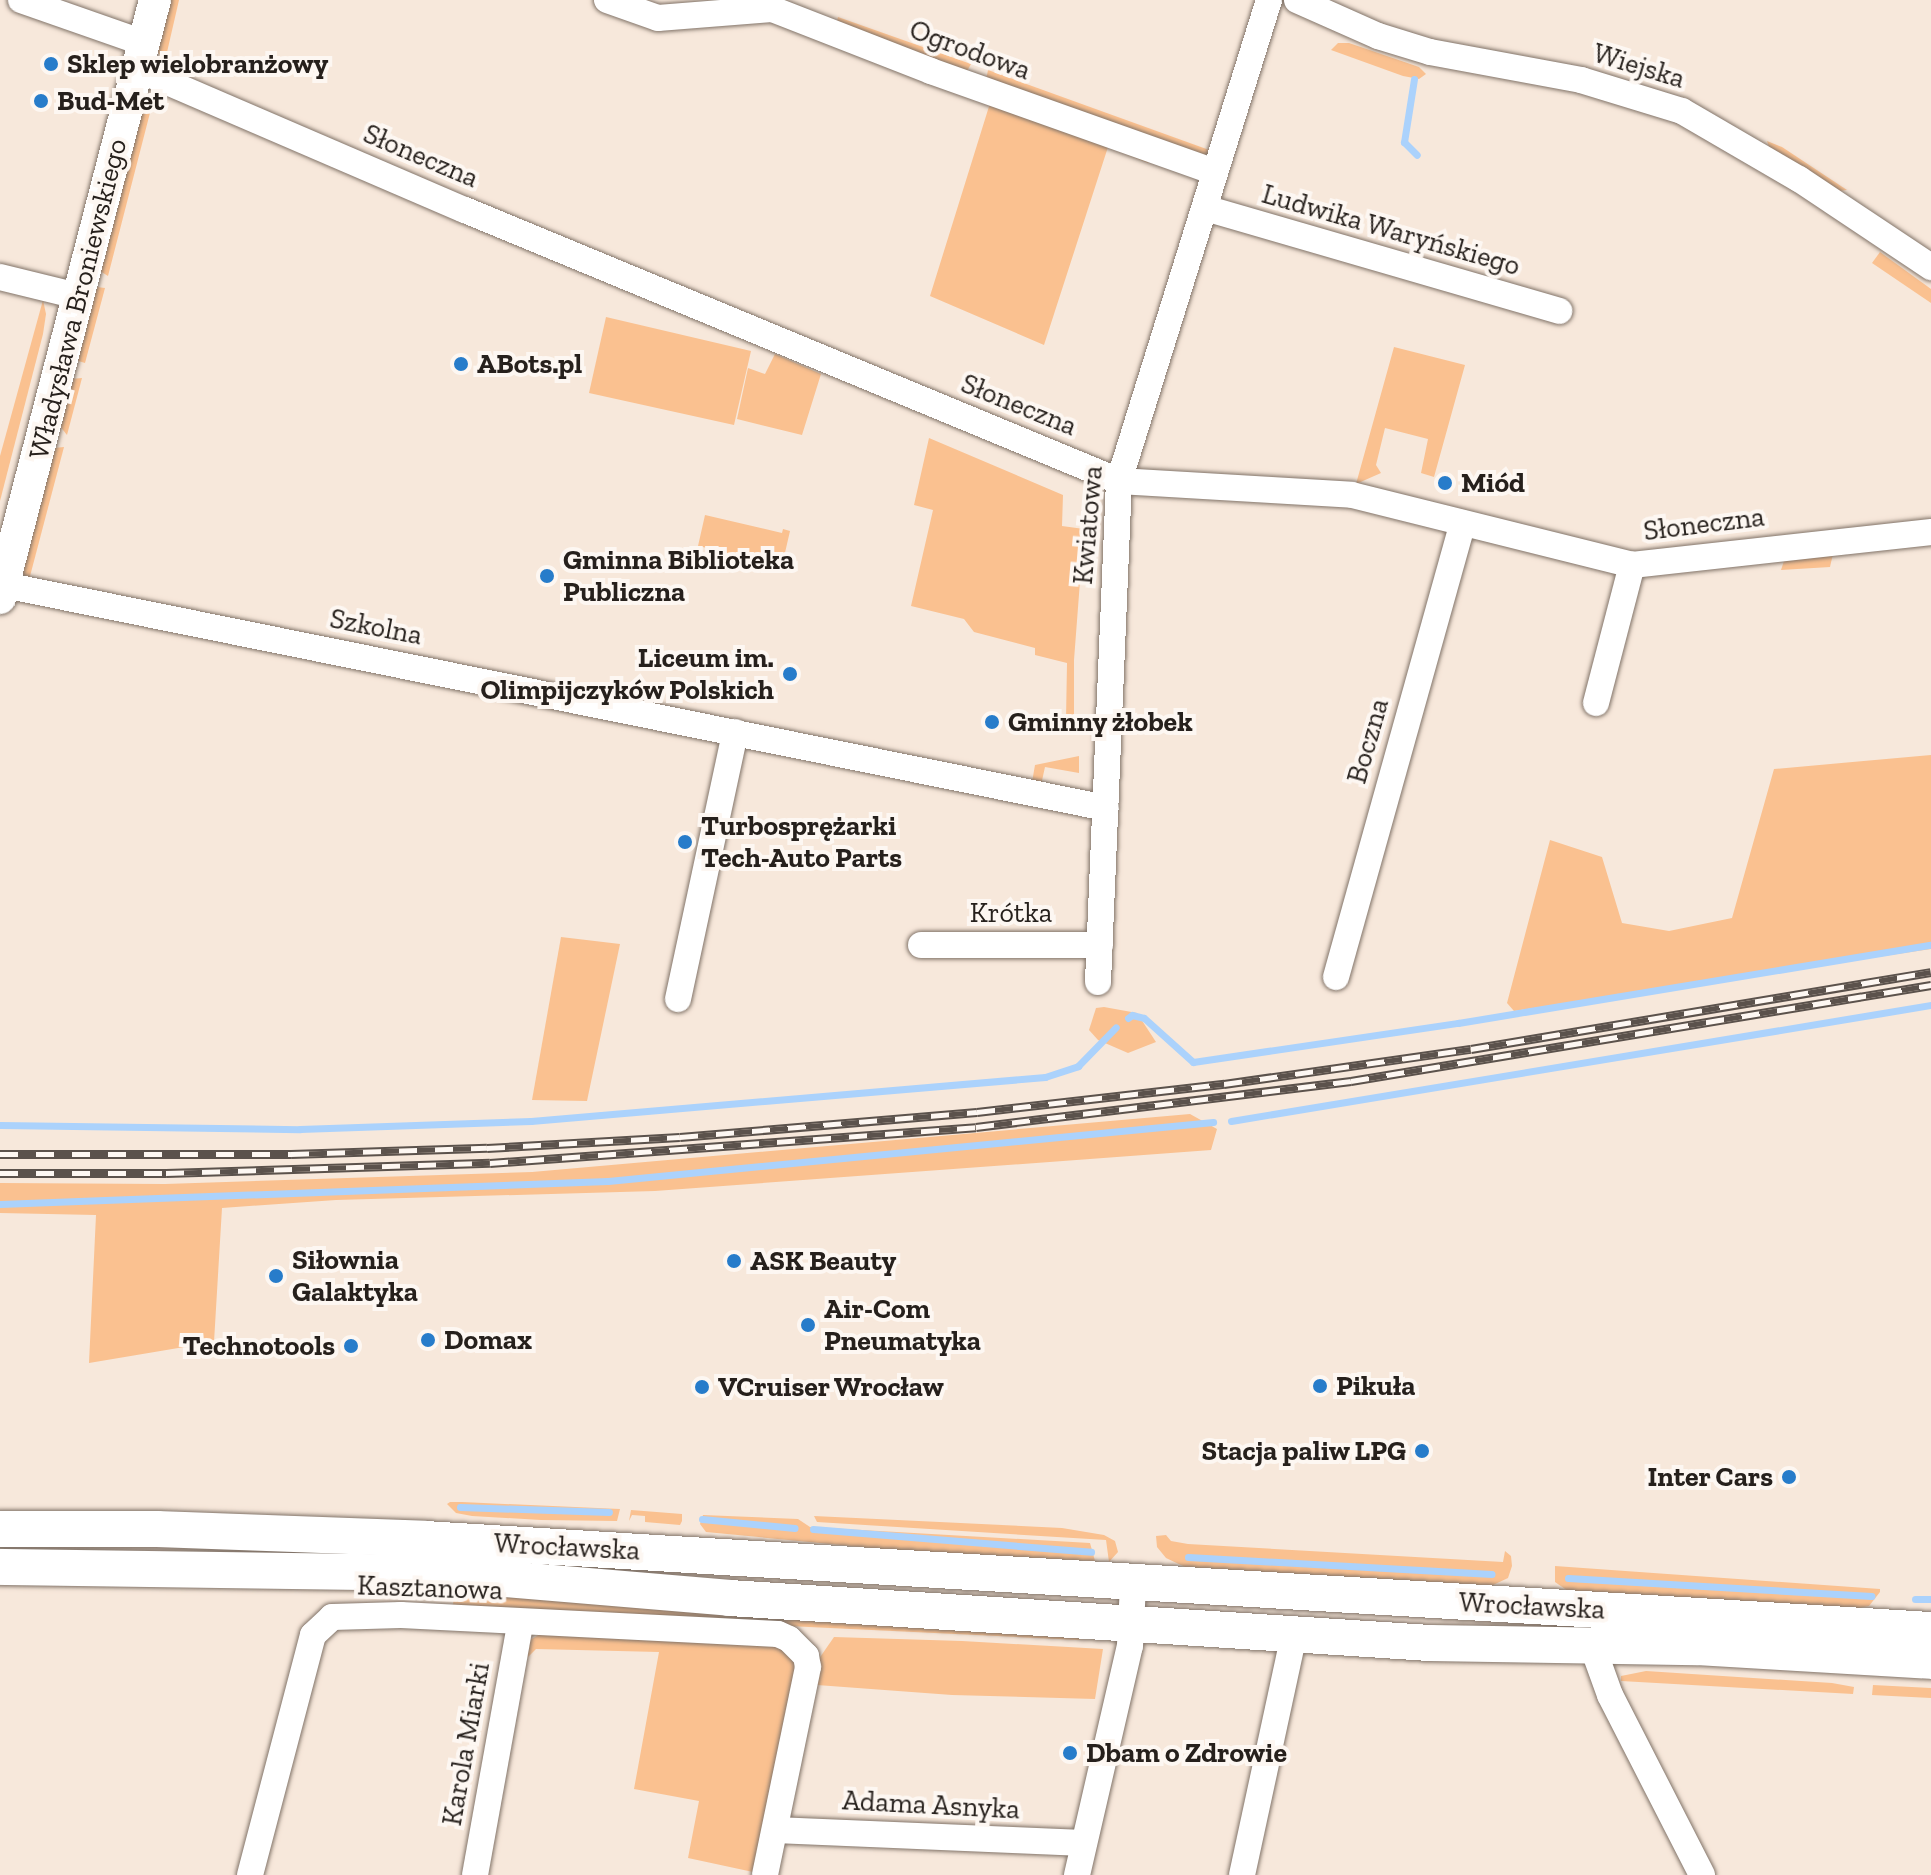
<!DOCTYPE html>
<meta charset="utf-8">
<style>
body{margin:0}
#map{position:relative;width:1931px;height:1875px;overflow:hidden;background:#f7e8db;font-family:"Zilla Slab",serif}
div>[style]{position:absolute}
.green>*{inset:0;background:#fac190}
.stream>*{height:7px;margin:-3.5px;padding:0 3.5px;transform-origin:3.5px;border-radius:3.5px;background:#abd2fc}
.roads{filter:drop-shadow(0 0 2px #817368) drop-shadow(0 0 2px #817368)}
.minor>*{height:26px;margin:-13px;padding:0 13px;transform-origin:13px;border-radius:13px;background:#fff}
.tertiary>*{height:32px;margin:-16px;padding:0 16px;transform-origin:16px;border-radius:16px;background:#fff}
.secondary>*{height:36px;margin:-18px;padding:0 18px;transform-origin:18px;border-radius:18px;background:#fff}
.rail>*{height:9px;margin-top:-4.5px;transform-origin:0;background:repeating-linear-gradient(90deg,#fdf7f2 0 18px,#5b524c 0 36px);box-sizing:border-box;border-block:2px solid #5b524c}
.dots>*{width:22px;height:22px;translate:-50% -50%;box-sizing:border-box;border:4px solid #fdf7f2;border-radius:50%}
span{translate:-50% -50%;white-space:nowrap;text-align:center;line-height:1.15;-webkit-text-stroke:8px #fdf7f2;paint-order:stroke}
.street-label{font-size:28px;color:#26201c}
.poi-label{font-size:28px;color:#26201c;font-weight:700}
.left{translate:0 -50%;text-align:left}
.right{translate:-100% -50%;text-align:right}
</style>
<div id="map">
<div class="green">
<div style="clip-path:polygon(168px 0,179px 0,165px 61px,155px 49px)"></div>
<div style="clip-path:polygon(838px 17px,971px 64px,966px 73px,836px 24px)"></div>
<div style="clip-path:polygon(1338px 43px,1349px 43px,1419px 67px,1426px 74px,1419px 79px,1403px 76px,1331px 50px)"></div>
<div style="clip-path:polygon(988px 70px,1212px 151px,1208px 157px,986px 80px)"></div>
<div style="clip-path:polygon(165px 96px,152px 105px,108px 276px,100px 271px,139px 113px,148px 101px)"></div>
<div style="clip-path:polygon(991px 100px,1150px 159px,1148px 163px,1108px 147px,1044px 345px,930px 296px)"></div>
<div style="clip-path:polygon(1767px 141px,1782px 147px,1847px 190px,1839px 191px,1769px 147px)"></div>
<div style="clip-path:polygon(1880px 252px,1931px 289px,1931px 303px,1872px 263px)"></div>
<div style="clip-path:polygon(97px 287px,105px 288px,85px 363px,75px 360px)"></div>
<div style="clip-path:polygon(43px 300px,46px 314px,43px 334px,0 501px,0 456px)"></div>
<div style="clip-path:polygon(606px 317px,751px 351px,734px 425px,589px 393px)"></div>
<div style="clip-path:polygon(1394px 347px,1465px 365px,1434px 477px,1421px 473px,1428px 439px,1385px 428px,1376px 465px,1381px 473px,1356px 484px)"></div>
<div style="clip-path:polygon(775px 354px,821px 374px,802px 435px,737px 419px,748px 368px,765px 374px)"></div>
<div style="clip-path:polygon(82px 378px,67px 435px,59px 425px,70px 379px)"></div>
<div style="clip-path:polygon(929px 438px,1063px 495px,1062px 526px,1084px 529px,1074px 660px,1074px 720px,1066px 719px,1067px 663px,1035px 655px,1035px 648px,974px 632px,964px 619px,911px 606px,933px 510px,914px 505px)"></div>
<div style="clip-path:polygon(64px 447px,29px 580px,22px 573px,54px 448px)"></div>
<div style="clip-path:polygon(705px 515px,782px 533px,783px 529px,790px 531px,781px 570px,720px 556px,721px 551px,698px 546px)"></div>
<div style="clip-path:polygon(1833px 554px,1830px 567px,1781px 570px,1785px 558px)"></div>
<div style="clip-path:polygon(1931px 755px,1931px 949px,1514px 1011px,1507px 1003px,1550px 840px,1602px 857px,1622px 923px,1669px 931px,1732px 918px,1774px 769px)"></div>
<div style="clip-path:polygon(1079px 756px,1079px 773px,1045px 767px,1041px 785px,1032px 782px,1035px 765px)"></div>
<div style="clip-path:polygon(561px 937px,620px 944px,587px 1101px,532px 1100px)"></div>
<div style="clip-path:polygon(1104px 1007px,1137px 1013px,1156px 1042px,1128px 1053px,1098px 1040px,1089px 1030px,1096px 1008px)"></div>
<div style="clip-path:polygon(1190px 1114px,1217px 1129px,1211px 1150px,655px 1191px,336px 1200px,222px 1208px,214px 1342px,89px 1363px,96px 1215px,0 1213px,0 1183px,165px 1184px,532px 1172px)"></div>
<div style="clip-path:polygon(450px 1502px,462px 1502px,620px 1509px,617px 1521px,541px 1520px,472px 1516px,456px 1513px,447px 1504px)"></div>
<div style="clip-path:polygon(631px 1510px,682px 1514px,682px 1521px,680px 1525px,645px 1522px,645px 1516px,632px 1515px,629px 1521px)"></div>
<div style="clip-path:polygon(703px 1515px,798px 1519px,810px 1527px,1090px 1543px,1095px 1561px,924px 1553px,706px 1532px,700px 1524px)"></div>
<div style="clip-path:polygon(814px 1516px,1062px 1528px,1104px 1535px,1115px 1541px,1118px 1552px,1109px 1562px,1106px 1540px,817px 1522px)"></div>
<div style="clip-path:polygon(1166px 1535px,1171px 1541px,1188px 1544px,1503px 1562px,1505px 1551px,1511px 1556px,1512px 1566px,1508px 1578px,1491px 1586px,1185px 1567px,1166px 1558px,1157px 1547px,1156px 1536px)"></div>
<div style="clip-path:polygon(1555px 1566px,1880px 1589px,1880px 1592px,1869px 1606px,1854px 1609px,1568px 1591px,1555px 1582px)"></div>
<div style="clip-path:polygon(502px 1595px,1086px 1637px,1079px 1640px,452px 1610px,454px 1598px)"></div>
<div style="clip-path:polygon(542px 1633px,772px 1642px,798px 1658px,753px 1872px,688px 1858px,699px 1801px,634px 1789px,659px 1652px,536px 1649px,524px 1661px,530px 1640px)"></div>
<div style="clip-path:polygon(834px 1637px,962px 1641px,1103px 1649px,1095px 1699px,952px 1695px,817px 1685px,816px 1663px)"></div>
<div style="clip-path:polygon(1646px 1671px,1832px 1683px,1854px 1687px,1853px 1694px,1621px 1681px,1621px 1676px)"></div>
<div style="clip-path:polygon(1873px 1685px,1931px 1688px,1931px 1698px,1872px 1695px)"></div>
</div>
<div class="stream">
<div style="left:1414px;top:79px;width:64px;rotate:99deg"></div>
<div style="left:1404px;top:142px;width:18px;rotate:45deg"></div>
<div style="left:1128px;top:1018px;width:5px;rotate:-37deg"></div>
<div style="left:1132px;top:1015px;width:12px;rotate:14deg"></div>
<div style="left:1144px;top:1018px;width:66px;rotate:41.9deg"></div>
<div style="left:1193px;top:1062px;width:268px;rotate:-8.4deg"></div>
<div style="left:1458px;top:1023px;width:479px;rotate:-9.4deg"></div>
<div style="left:1231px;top:1121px;width:710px;rotate:-9.41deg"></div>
<div style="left:0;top:1125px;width:300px;rotate:0.8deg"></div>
<div style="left:300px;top:1129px;width:231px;rotate:-2deg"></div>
<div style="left:531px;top:1121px;width:516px;rotate:-4.89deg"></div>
<div style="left:1045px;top:1077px;width:35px;rotate:-18deg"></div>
<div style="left:1078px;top:1066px;width:54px;rotate:-45.7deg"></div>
<div style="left:0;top:1204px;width:608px;rotate:-2.17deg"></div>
<div style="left:608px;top:1181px;width:608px;rotate:-5.57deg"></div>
<div style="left:460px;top:1507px;width:149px;rotate:1.9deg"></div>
<div style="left:702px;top:1519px;width:93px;rotate:5.5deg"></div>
<div style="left:813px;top:1529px;width:279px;rotate:4.7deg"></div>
<div style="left:1188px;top:1557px;width:304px;rotate:3.2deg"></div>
<div style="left:1568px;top:1578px;width:304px;rotate:3.4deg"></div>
<div style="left:1915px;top:1599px;width:16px"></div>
</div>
<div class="roads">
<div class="minor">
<div style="left:21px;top:0;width:130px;rotate:19.3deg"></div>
<div style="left:607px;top:0;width:54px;rotate:19.4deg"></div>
<div style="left:658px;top:18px;width:114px;rotate:-4.5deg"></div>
<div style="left:772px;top:9px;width:171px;rotate:21.3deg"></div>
<div style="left:931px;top:71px;width:301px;rotate:19.6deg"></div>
<div style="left:1297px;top:0;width:89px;rotate:24deg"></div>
<div style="left:1378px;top:36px;width:54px;rotate:17.1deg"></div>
<div style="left:1430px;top:52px;width:154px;rotate:10.5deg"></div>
<div style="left:1581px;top:80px;width:106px;rotate:17.1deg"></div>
<div style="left:1682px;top:111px;width:135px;rotate:30.2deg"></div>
<div style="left:1799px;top:179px;width:159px;rotate:33.7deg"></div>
<div style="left:137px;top:69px;width:357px;rotate:23.3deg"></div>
<div style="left:465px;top:210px;width:708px;rotate:22.51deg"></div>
<div style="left:1119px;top:481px;width:233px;rotate:3.4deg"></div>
<div style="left:1352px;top:495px;width:289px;rotate:14deg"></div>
<div style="left:1632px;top:565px;width:301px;rotate:-6.3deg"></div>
<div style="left:1205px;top:208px;width:369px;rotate:16.2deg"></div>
<div style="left:0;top:277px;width:80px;rotate:13.7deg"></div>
<div style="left:4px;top:585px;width:1124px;rotate:11.44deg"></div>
<div style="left:1596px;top:703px;width:143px;rotate:-75.4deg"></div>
<div style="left:921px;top:945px;width:179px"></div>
<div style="left:1336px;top:977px;width:471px;rotate:-74.4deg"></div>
<div style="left:1098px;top:982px;width:501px;rotate:-87.6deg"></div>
<div style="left:1119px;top:481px;width:504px;rotate:-72.68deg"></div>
<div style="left:678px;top:999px;width:273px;rotate:-77.9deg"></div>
<div style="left:1592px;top:1645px;width:53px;rotate:70.2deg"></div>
<div style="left:1610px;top:1695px;width:202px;rotate:62.9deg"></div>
<div style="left:776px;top:1830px;width:307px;rotate:2.4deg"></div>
<div style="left:250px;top:1875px;width:248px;rotate:-75.3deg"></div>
<div style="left:313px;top:1635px;width:26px;rotate:-43deg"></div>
<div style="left:332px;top:1617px;width:69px;rotate:-1.7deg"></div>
<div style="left:401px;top:1615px;width:377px;rotate:2.9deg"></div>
<div style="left:778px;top:1634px;width:12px;rotate:24deg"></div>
<div style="left:789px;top:1639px;width:24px;rotate:45deg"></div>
<div style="left:806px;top:1656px;width:11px;rotate:80deg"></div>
<div style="left:808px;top:1667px;width:212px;rotate:101.7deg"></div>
<div style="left:475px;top:1875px;width:255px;rotate:-79.8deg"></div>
<div style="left:1077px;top:1875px;width:235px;rotate:-77deg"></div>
<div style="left:1130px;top:1646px;width:62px;rotate:-87.2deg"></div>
<div style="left:1242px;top:1875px;width:247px;rotate:-77.8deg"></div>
</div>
<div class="tertiary">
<div style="left:0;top:598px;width:618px;rotate:-75.47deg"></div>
</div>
<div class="secondary">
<div style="left:0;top:1529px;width:157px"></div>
<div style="left:157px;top:1529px;width:268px;rotate:2.1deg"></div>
<div style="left:425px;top:1539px;width:1509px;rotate:3.46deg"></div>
<div style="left:0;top:1567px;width:434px;rotate:0.8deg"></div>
<div style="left:434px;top:1573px;width:297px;rotate:4.8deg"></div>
<div style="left:730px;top:1598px;width:701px;rotate:3.68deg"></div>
<div style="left:1430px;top:1643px;width:267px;rotate:0.9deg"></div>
<div style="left:1697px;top:1647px;width:234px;rotate:3.4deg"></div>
</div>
</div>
<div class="rail">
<div style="left:0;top:1154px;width:291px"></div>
<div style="left:291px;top:1154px;width:196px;rotate:-1.8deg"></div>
<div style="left:487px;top:1148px;width:193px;rotate:-3.3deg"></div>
<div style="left:680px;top:1137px;width:298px;rotate:-4.8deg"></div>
<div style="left:977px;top:1112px;width:249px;rotate:-6.5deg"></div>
<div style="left:1224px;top:1084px;width:249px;rotate:-8.1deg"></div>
<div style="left:1471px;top:1049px;width:466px;rotate:-9.5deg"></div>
<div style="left:0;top:1173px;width:166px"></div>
<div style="left:166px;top:1173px;width:324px;rotate:-1.8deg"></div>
<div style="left:490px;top:1163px;width:487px;rotate:-4.2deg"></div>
<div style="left:976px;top:1127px;width:378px;rotate:-7deg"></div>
<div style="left:1351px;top:1081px;width:588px;rotate:-9.4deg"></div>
</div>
<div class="dots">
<div style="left:51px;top:64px;background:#277cca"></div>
<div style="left:41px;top:101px;background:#277cca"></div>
<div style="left:461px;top:364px;background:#277cca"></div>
<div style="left:1445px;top:483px;background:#277cca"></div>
<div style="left:547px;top:576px;background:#277cca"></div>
<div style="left:790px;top:674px;background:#277cca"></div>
<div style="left:992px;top:722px;background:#277cca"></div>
<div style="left:685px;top:842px;background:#277cca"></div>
<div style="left:734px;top:1261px;background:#277cca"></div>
<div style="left:276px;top:1276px;background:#277cca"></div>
<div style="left:808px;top:1325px;background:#277cca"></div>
<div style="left:428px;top:1340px;background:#277cca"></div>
<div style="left:351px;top:1346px;background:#277cca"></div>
<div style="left:1320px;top:1386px;background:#277cca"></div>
<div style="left:702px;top:1387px;background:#277cca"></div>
<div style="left:1422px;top:1451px;background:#277cca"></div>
<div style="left:1789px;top:1477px;background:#277cca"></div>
<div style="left:1070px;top:1753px;background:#277cca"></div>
</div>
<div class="street-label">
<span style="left:970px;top:50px;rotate:20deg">Ogrodowa</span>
<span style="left:1639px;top:66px;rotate:17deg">Wiejska</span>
<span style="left:421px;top:156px;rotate:23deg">Słoneczna</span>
<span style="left:1391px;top:230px;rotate:16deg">Ludwika Waryńskiego</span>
<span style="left:78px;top:299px;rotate:-76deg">Władysława Broniewskiego</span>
<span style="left:1019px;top:405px;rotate:22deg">Słoneczna</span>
<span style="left:1704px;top:524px;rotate:-7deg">Słoneczna</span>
<span style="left:1088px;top:525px;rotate:-85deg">Kwiatowa</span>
<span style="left:376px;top:627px;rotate:11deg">Szkolna</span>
<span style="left:1368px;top:741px;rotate:-74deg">Boczna</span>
<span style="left:1011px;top:913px">Krótka</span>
<span style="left:567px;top:1547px;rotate:3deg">Wrocławska</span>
<span style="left:430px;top:1588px;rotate:2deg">Kasztanowa</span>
<span style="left:1532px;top:1606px;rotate:3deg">Wrocławska</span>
<span style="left:466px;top:1744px;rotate:-80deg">Karola Miarki</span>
<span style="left:931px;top:1805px;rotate:3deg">Adama Asnyka</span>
</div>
<div class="poi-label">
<span class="left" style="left:67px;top:64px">Sklep wielobranżowy</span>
<span class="left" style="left:57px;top:101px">Bud-Met</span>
<span class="left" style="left:477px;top:364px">ABots.pl</span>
<span class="left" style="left:1461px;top:483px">Miód</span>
<span class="left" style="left:563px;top:576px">Gminna Biblioteka<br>Publiczna</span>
<span class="right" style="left:774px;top:674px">Liceum im.<br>Olimpijczyków Polskich</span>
<span class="left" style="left:1008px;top:722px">Gminny żłobek</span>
<span class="left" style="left:701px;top:842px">Turbosprężarki<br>Tech-Auto Parts</span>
<span class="left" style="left:292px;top:1276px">Siłownia<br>Galaktyka</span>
<span class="left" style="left:750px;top:1261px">ASK Beauty</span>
<span class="left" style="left:824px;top:1325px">Air-Com<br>Pneumatyka</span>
<span class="left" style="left:444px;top:1340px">Domax</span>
<span class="right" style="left:335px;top:1346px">Technotools</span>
<span class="left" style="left:1336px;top:1386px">Pikuła</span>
<span class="left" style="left:718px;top:1387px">VCruiser Wrocław</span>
<span class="right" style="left:1406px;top:1451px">Stacja paliw LPG</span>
<span class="right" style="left:1773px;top:1477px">Inter Cars</span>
<span class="left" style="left:1086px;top:1753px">Dbam o Zdrowie</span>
</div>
</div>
